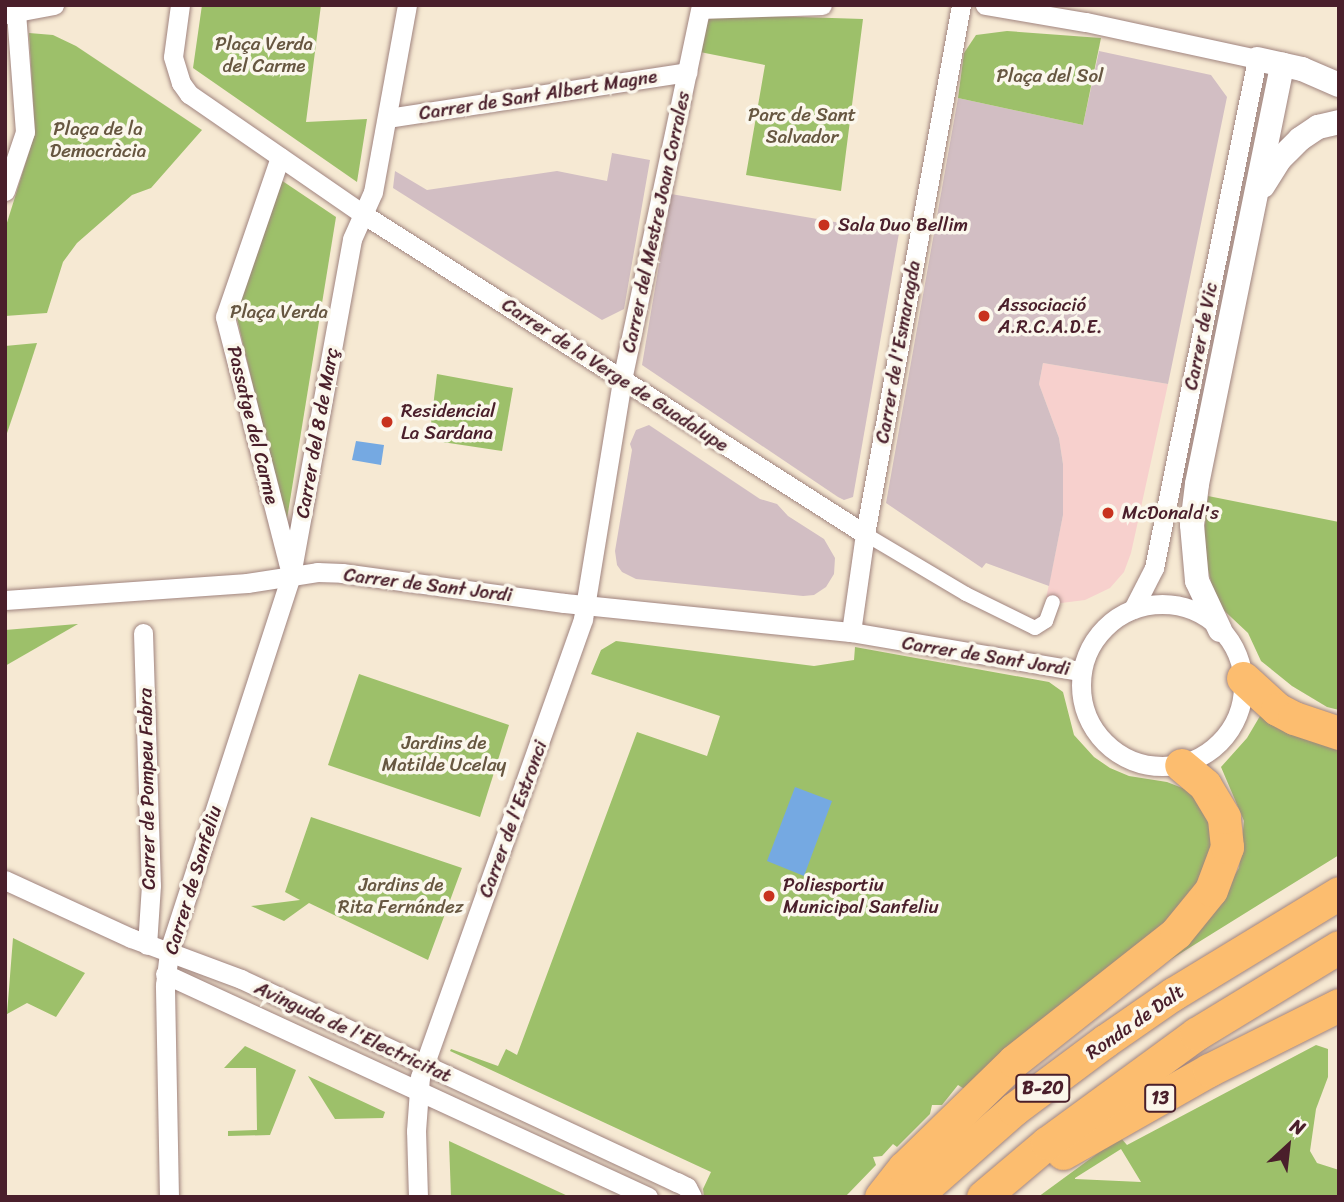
<!DOCTYPE html>
<meta charset="utf-8">
<style>
body{margin:0}
#map{position:relative;width:1344px;height:1202px;overflow:hidden;background:#f6e9d3;font-family:Sriracha,sans-serif}
div>[style]{position:absolute}
.built>*{inset:0;background:#f7d0cd}
.industrial>*{inset:0;background:#d2bec3}
.green>*{inset:0;background:#9dc06a}
.water>*{inset:0;background:#75a9e2}
.roads{filter:drop-shadow(0 0 2px #a0847f) drop-shadow(0 0 2px #a0847f)}
.pedestrian>*{height:14px;margin:-7px;padding:0 7px;transform-origin:7px;border-radius:7px;background:#fff}
.minor>*{height:19px;margin:-9.5px;padding:0 9.5px;transform-origin:9.5px;border-radius:9.5px;background:#fff}
.minor>.ring{margin:-9.5px;padding:0;box-sizing:content-box;background:none;border:19px solid #fff;border-radius:50%}
.tertiary>*{height:24px;margin:-12px;padding:0 12px;transform-origin:12px;border-radius:12px;background:#fff}
.trunk>*{height:33px;margin:-16.5px;padding:0 16.5px;transform-origin:16.5px;border-radius:16.5px;background:#fcbd6f}
.dots>*{width:19px;height:19px;translate:-50% -50%;box-sizing:border-box;border:4px solid #fbf7ec;border-radius:50%}
span{translate:-50% -50%;white-space:nowrap;text-align:center;line-height:1.15;-webkit-text-stroke:7px #fbf7ec;paint-order:stroke}
.shield-label span{padding:2px 5px;background:#fbf7ec;border:2px solid;border-radius:5px;-webkit-text-stroke-width:0}
.shield-label{font-size:18px;color:#4a1f2b;font-weight:700}
.park-label{font-size:19px;color:#675741}
.street-label{font-size:19px;color:#4a1f2b}
.poi-label{font-size:19px;color:#4a1f2b}
.left{translate:0 -50%;text-align:left}
.frame{position:absolute;inset:0;border:7px solid #4a1f2b;pointer-events:none}
.north{position:absolute;left:1253px;top:1111px;width:70px;height:70px;-webkit-text-stroke:5px #fbf7ec;paint-order:stroke;rotate:27deg;font-size:19px;font-weight:700;line-height:28px;text-align:center;color:#4a1f2b}
.north::after{content:'';display:block;margin:auto;width:24px;height:32px;background:#4a1f2b;clip-path:polygon(50% 0,100% 100%,50% 72%,0 100%)}
</style>
<div id="map">
<div class="built">
<div style="clip-path:polygon(1043px 363px,1168px 384px,1131px 553px,1124px 572px,1110px 588px,1085px 600px,1061px 603px,1046px 599px,1063px 515px,1063px 464px,1059px 438px,1039px 384px)"></div>
</div>
<div class="industrial">
<div style="clip-path:polygon(1099px 51px,1211px 75px,1227px 97px,1168px 384px,1043px 363px,1039px 384px,1059px 438px,1063px 464px,1063px 515px,1049px 586px,986px 563px,982px 568px,886px 503px,958px 98px,1083px 125px)"></div>
<div style="clip-path:polygon(612px 153px,650px 160px,624px 309px,602px 320px,393px 188px,395px 171px,427px 190px,557px 171px,607px 181px)"></div>
<div style="clip-path:polygon(671px 194px,899px 233px,853px 497px,844px 500px,838px 497px,642px 365px)"></div>
<div style="clip-path:polygon(649px 425px,760px 499px,777px 504px,788px 516px,824px 539px,835px 558px,834px 574px,826px 587px,814px 595px,803px 596px,636px 579px,622px 572px,617px 565px,615px 551px,632px 450px,630px 444px,636px 430px)"></div>
</div>
<div class="green">
<div style="clip-path:polygon(202px 5px,321px 5px,306px 122px,367px 119px,357px 182px,193px 68px)"></div>
<div style="clip-path:polygon(707px 14px,863px 19px,841px 191px,746px 175px,765px 65px,700px 52px)"></div>
<div style="clip-path:polygon(1007px 31px,1101px 38px,1083px 125px,958px 98px,964px 53px,976px 35px)"></div>
<div style="clip-path:polygon(29px 33px,53px 35px,76px 46px,202px 130px,151px 188px,132px 195px,77px 243px,63px 262px,47px 313px,5px 316px,5px 229px,35px 133px)"></div>
<div style="clip-path:polygon(278px 178px,336px 217px,286px 525px,235px 310px)"></div>
<div style="clip-path:polygon(37px 343px,22px 389px,5px 439px,5px 346px)"></div>
<div style="clip-path:polygon(437px 374px,513px 388px,502px 451px,429px 440px)"></div>
<div style="clip-path:polygon(1208px 496px,1339px 522px,1339px 710px,1327px 707px,1292px 686px,1261px 661px,1248px 633px,1216px 603px,1208px 569px,1204px 534px)"></div>
<div style="clip-path:polygon(77px 624px,78px 624px,5px 666px,5px 630px)"></div>
<div style="clip-path:polygon(616px 641px,814px 666px,854px 660px,855px 647px,1049px 682px,1063px 692px,1074px 735px,1094px 757px,1110px 768px,1129px 776px,1167px 782px,1185px 789px,1199px 801px,1215px 837px,1189px 902px,966px 1090px,958px 1085px,942px 1105px,932px 1105px,930px 1114px,897px 1147px,893px 1144px,882px 1156px,873px 1157px,876px 1165px,845px 1197px,704px 1197px,703px 1189px,711px 1172px,450px 1051px,451px 1049px,498px 1066px,506px 1049px,517px 1055px,637px 732px,707px 756px,720px 716px,591px 674px,601px 650px)"></div>
<div style="clip-path:polygon(359px 674px,509px 725px,480px 817px,328px 765px)"></div>
<div style="clip-path:polygon(1260px 716px,1339px 734px,1339px 855px,1136px 981px,1213px 911px,1239px 868px,1244px 821px,1221px 767px,1247px 738px)"></div>
<div style="clip-path:polygon(311px 817px,462px 868px,428px 960px,309px 903px,284px 921px,251px 906px,300px 900px,285px 892px)"></div>
<div style="clip-path:polygon(13px 938px,85px 973px,56px 1017px,27px 1003px,7px 1014px)"></div>
<div style="clip-path:polygon(evenodd,1316px 1045px,1328px 1049px,1328px 1077px,1316px 1109px,1310px 1151px,1317px 1163px,1339px 1170px,1339px 1197px,1038px 1197px,1120px 1137px,1127px 1145px,1316px 1045px,1121px 1149px,1141px 1182px,1075px 1179px,1075px 1178px,1121px 1149px)"></div>
<div style="clip-path:polygon(245px 1046px,296px 1070px,270px 1135px,228px 1136px,228px 1131px,257px 1130px,256px 1068px,224px 1068px)"></div>
<div style="clip-path:polygon(308px 1076px,385px 1112px,383px 1118px,335px 1119px)"></div>
<div style="clip-path:polygon(449px 1141px,570px 1197px,451px 1197px)"></div>
</div>
<div class="water">
<div style="clip-path:polygon(356px 441px,384px 445px,381px 465px,352px 460px)"></div>
<div style="clip-path:polygon(795px 787px,832px 801px,804px 876px,767px 861px)"></div>
</div>
<div class="roads">
<div class="pedestrian">
<div style="left:865px;top:534px;width:117px;rotate:30.7deg"></div>
<div style="left:966px;top:594px;width:77px;rotate:26.2deg"></div>
<div style="left:1035px;top:628px;width:13px;rotate:-32deg"></div>
<div style="left:1046px;top:621px;width:20px;rotate:-70deg"></div>
</div>
<div class="minor">
<div style="left:180px;top:5px;width:52px;rotate:97.7deg"></div>
<div style="left:173px;top:57px;width:27px;rotate:73deg"></div>
<div style="left:181px;top:83px;width:14px;rotate:54deg"></div>
<div style="left:189px;top:94px;width:211px;rotate:34.6deg"></div>
<div style="left:363px;top:214px;width:595px;rotate:32.52deg"></div>
<div style="left:985px;top:5px;width:102px;rotate:9.6deg"></div>
<div style="left:1086px;top:22px;width:175px;rotate:12.2deg"></div>
<div style="left:1257px;top:59px;width:519px;rotate:101.44deg"></div>
<div style="left:1154px;top:568px;width:46px;rotate:117.1deg"></div>
<div style="left:701px;top:9px;width:121px;rotate:-1.9deg"></div>
<div style="left:6px;top:14px;width:49px;rotate:-10.6deg"></div>
<div style="left:388px;top:118px;width:303px;rotate:-8.7deg"></div>
<div style="left:280px;top:157px;width:169px;rotate:109deg"></div>
<div style="left:225px;top:317px;width:258px;rotate:75.6deg"></div>
<div style="left:5px;top:191px;width:62px;rotate:-71.3deg"></div>
<div style="left:25px;top:132px;width:119px;rotate:-94.3deg"></div>
<div style="left:5px;top:600px;width:243px;rotate:-4deg"></div>
<div style="left:247px;top:583px;width:71px;rotate:-8.9deg"></div>
<div style="left:317px;top:572px;width:25px;rotate:2deg"></div>
<div style="left:342px;top:573px;width:224px;rotate:7.7deg"></div>
<div style="left:564px;top:603px;width:288px;rotate:5.8deg"></div>
<div style="left:851px;top:632px;width:232px;rotate:9.7deg"></div>
<div class="ring" style="left:1081px;top:604px;width:143px;height:143px"></div>
<div style="left:851px;top:632px;width:99px;rotate:-81.9deg"></div>
<div style="left:865px;top:534px;width:538px;rotate:-79.71deg"></div>
<div style="left:143px;top:633px;width:252px;rotate:88.2deg"></div>
<div style="left:151px;top:885px;width:60px;rotate:93.8deg"></div>
<div style="left:5px;top:880px;width:139px;rotate:24.7deg"></div>
<div style="left:131px;top:938px;width:117px;rotate:20.4deg"></div>
<div style="left:241px;top:979px;width:481px;rotate:25deg"></div>
<div style="left:677px;top:1182px;width:11px;rotate:27deg"></div>
<div style="left:687px;top:1187px;width:11px;rotate:63deg"></div>
<div style="left:165px;top:974px;width:532px;rotate:24.78deg"></div>
<div style="left:169px;top:1197px;width:212px;rotate:-91.1deg"></div>
<div style="left:165px;top:985px;width:34px;rotate:-83deg"></div>
<div style="left:169px;top:951px;width:395px;rotate:-72deg"></div>
<div style="left:291px;top:575px;width:341px;rotate:-79.7deg"></div>
<div style="left:352px;top:239px;width:51px;rotate:-65.9deg"></div>
<div style="left:373px;top:192px;width:190px;rotate:-79.7deg"></div>
<div style="left:418px;top:1197px;width:66px;rotate:-91.7deg"></div>
<div style="left:416px;top:1131px;width:54px;rotate:-85.8deg"></div>
<div style="left:420px;top:1077px;width:486px;rotate:-70.4deg"></div>
<div style="left:583px;top:619px;width:242px;rotate:-80.7deg"></div>
<div style="left:622px;top:380px;width:383px;rotate:-78.1deg"></div>
</div>
<div class="tertiary">
<div style="left:1257px;top:59px;width:46px;rotate:12.5deg"></div>
<div style="left:1302px;top:69px;width:40px;rotate:23.4deg"></div>
<div style="left:1263px;top:186px;width:32px;rotate:-58deg"></div>
<div style="left:1280px;top:159px;width:28px;rotate:-45deg"></div>
<div style="left:1300px;top:139px;width:22px;rotate:-34deg"></div>
<div style="left:1318px;top:127px;width:22px;rotate:-13deg"></div>
<div style="left:1220px;top:630px;width:54px;rotate:-115.1deg"></div>
<div style="left:1197px;top:581px;width:56px;rotate:-95.1deg"></div>
<div style="left:1192px;top:525px;width:41px;rotate:-83deg"></div>
<div style="left:1197px;top:484px;width:428px;rotate:-78.5deg"></div>
</div>
<div class="trunk">
<div style="left:1243px;top:678px;width:46px;rotate:42.4deg"></div>
<div style="left:1277px;top:709px;width:19px;rotate:28deg"></div>
<div style="left:1294px;top:718px;width:47px;rotate:18.4deg"></div>
<div style="left:1063px;top:1153px;width:168px;rotate:-29.6deg"></div>
<div style="left:1209px;top:1070px;width:145px;rotate:-26.6deg"></div>
<div style="left:881px;top:1197px;width:37px;rotate:-52deg"></div>
<div style="left:904px;top:1168px;width:153px;rotate:-44.2deg"></div>
<div style="left:1014px;top:1061px;width:206px;rotate:-38.3deg"></div>
<div style="left:1176px;top:933px;width:55px;rotate:-50.9deg"></div>
<div style="left:1211px;top:890px;width:46px;rotate:-69.6deg"></div>
<div style="left:1227px;top:847px;width:30px;rotate:-96deg"></div>
<div style="left:1224px;top:817px;width:37px;rotate:-121deg"></div>
<div style="left:1205px;top:785px;width:31px;rotate:-140deg"></div>
<div style="left:914px;top:1197px;width:133px;rotate:-41.3deg"></div>
<div style="left:1014px;top:1109px;width:114px;rotate:-36.8deg"></div>
<div style="left:1105px;top:1041px;width:83px;rotate:-34.7deg"></div>
<div style="left:1173px;top:994px;width:194px;rotate:-31.3deg"></div>
<div style="left:983px;top:1197px;width:84px;rotate:-40.2deg"></div>
<div style="left:1047px;top:1143px;width:185px;rotate:-36.2deg"></div>
<div style="left:1196px;top:1034px;width:167px;rotate:-31.3deg"></div>
</div>
</div>
<div class="dots">
<div style="left:824px;top:225px;background:#c8321e"></div>
<div style="left:984px;top:316px;background:#c8321e"></div>
<div style="left:387px;top:422px;background:#c8321e"></div>
<div style="left:1108px;top:513px;background:#c8321e"></div>
<div style="left:769px;top:896px;background:#c8321e"></div>
</div>
<div class="shield-label">
<span style="left:1043px;top:1088px">B-20</span>
<span style="left:1160px;top:1098px">13</span>
</div>
<div class="park-label">
<span style="left:264px;top:55px">Plaça Verda<br>del Carme</span>
<span style="left:1050px;top:76px">Plaça del Sol</span>
<span style="left:802px;top:126px">Parc de Sant<br>Salvador</span>
<span style="left:98px;top:140px">Plaça de la<br>Democràcia</span>
<span style="left:279px;top:312px">Plaça Verda</span>
<span style="left:444px;top:754px">Jardins de<br>Matilde Ucelay</span>
<span style="left:401px;top:896px">Jardins de<br>Rita Fernández</span>
</div>
<div class="street-label">
<span style="left:538px;top:95px;rotate:-9deg">Carrer de Sant Albert Magne</span>
<span style="left:656px;top:222px;rotate:-78deg">Carrer del Mestre Joan Corrales</span>
<span style="left:1201px;top:336px;rotate:-79deg">Carrer de Vic</span>
<span style="left:898px;top:352px;rotate:-80deg">Carrer de l'Esmaragda</span>
<span style="left:615px;top:375px;rotate:33deg">Carrer de la Verge de Guadalupe</span>
<span style="left:253px;top:425px;rotate:76deg">Passatge del Carme</span>
<span style="left:317px;top:433px;rotate:-80deg">Carrer del 8 de Març</span>
<span style="left:428px;top:585px;rotate:7deg">Carrer de Sant Jordi</span>
<span style="left:986px;top:656px;rotate:9deg">Carrer de Sant Jordi</span>
<span style="left:147px;top:789px;rotate:-91deg">Carrer de Pompeu Fabra</span>
<span style="left:513px;top:819px;rotate:-70deg">Carrer de l'Estronci</span>
<span style="left:193px;top:880px;rotate:-73deg">Carrer de Sanfeliu</span>
<span style="left:1135px;top:1022px;rotate:-35deg">Ronda de Dalt</span>
<span style="left:353px;top:1032px;rotate:25deg">Avinguda de l'Electricitat</span>
</div>
<div class="poi-label">
<span class="left" style="left:838px;top:225px">Sala Duo Bellim</span>
<span class="left" style="left:998px;top:316px">Associació<br>A.R.C.A.D.E.</span>
<span class="left" style="left:401px;top:422px">Residencial<br>La Sardana</span>
<span class="left" style="left:1122px;top:513px">McDonald's</span>
<span class="left" style="left:783px;top:896px">Poliesportiu<br>Municipal Sanfeliu</span>
</div>
<div class="frame"></div>
<div class="north">N</div>
</div>
